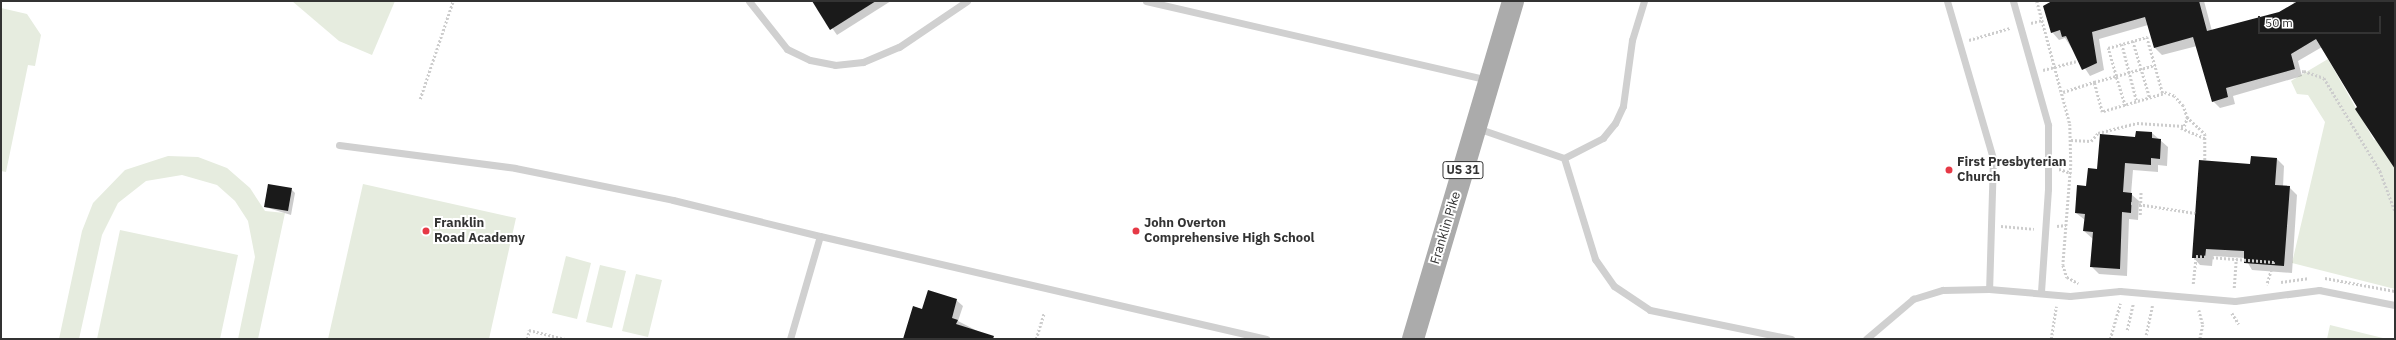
<!DOCTYPE html>
<style>
body{margin:0}
#map{position:relative;width:2396px;height:340px;overflow:hidden;background:#fff;font-family:"IBM Plex Sans",sans-serif}
div>[style]{position:absolute}
.green>*{inset:0;background:#e6ecdf}
.shadow>*{inset:0;background:#0003}
.building>*{inset:0;background:#1a1a1a}
.path>*{height:2.5px;margin-top:-1.25px;transform-origin:0;background:repeating-linear-gradient(90deg,#cdcdcd 0 2px,transparent 0 4px)}
.service>*{height:7px;margin:-3.5px;padding:0 3.5px;transform-origin:3.5px;border-radius:3.5px;background:#d0d0d0}
.primary>*{height:22px;margin:-11px;padding:0 11px;transform-origin:11px;border-radius:11px;background:#ababab}
.dots>*{width:11px;height:11px;translate:-50% -50%;box-sizing:border-box;border:2px solid #fff;border-radius:50%}
span{translate:-50% -50%;white-space:nowrap;text-align:center;line-height:1.15;-webkit-text-stroke:4px #fff;paint-order:stroke}
.shield-label span{padding:1px 3px;background:#fff;border:1px solid;border-radius:3px;-webkit-text-stroke-width:0}
.shield-label{font-size:12px;color:#333;font-weight:700}
.poi-label{font-size:13px;color:#333;font-weight:700}
.left{translate:0 -50%;text-align:left}
.street-label{font-size:13px;color:#333}
.frame{position:absolute;inset:0;border:2px solid #333;pointer-events:none}
.scale{position:absolute;left:2258px;top:16px;width:123px;height:18px;box-sizing:border-box;border:2px solid #333;border-top:0;padding-left:5px;font-size:12px;line-height:14px;white-space:nowrap;color:#333;-webkit-text-stroke:3px #fff;paint-order:stroke}
</style>
<div id="map">
<div class="green">
<div style="clip-path:polygon(292px 1px,395px 1px,372px 55px,339px 41px)"></div>
<div style="clip-path:polygon(1px 8px,27px 14px,41px 35px,35px 66px,28px 65px,6px 172px,1px 171px)"></div>
<div style="clip-path:polygon(2328px 59px,2374px 140px,2377px 139px,2395px 169px,2395px 289px,2292px 263px,2325px 122px,2308px 95px,2297px 94px,2291px 81px)"></div>
<div style="clip-path:polygon(168px 156px,198px 157px,227px 168px,250px 188px,265px 211px,285px 213px,258px 339px,238px 339px,255px 257px,248px 221px,235px 201px,217px 185px,182px 175px,146px 181px,118px 203px,102px 235px,79px 339px,59px 339px,82px 231px,93px 203px,125px 170px)"></div>
<div style="clip-path:polygon(363px 184px,516px 218px,489px 339px,328px 339px)"></div>
<div style="clip-path:polygon(120px 230px,238px 255px,220px 339px,97px 339px)"></div>
<div style="clip-path:polygon(566px 256px,591px 263px,577px 319px,552px 313px)"></div>
<div style="clip-path:polygon(600px 265px,626px 271px,612px 328px,586px 322px)"></div>
<div style="clip-path:polygon(636px 274px,662px 280px,648px 337px,622px 331px)"></div>
<div style="clip-path:polygon(2330px 325px,2387px 339px,2327px 339px)"></div>
</div>
<div class="shadow">
<div style="clip-path:polygon(813px 1px,891px 1px,837px 35px)"></div>
<div style="clip-path:polygon(2054px 1px,2204px 1px,2212px 31px,2280px 13px,2294px 4px,2293px 1px,2395px 1px,2395px 168px,2322px 47px,2298px 61px,2302px 76px,2233px 96px,2235px 104px,2220px 108px,2213px 101px,2197px 46px,2162px 55px,2155px 48px,2148px 25px,2099px 39px,2104px 70px,2090px 76px,2065px 38px,2059px 40px,2052px 32px)"></div>
<div style="clip-path:polygon(2152px 133px,2168px 147px,2167px 166px,2158px 165px,2158px 172px,2133px 170px,2131px 194px,2139px 201px,2138px 220px,2129px 219px,2127px 276px,2099px 274px,2091px 266px,2093px 239px,2084px 231px,2085px 220px,2076px 213px,2098px 170px,2136px 138px)"></div>
<div style="clip-path:polygon(2277px 159px,2284px 166px,2283px 187px,2289px 187px,2297px 195px,2292px 273px,2252px 270px,2245px 258px,2213px 256px,2212px 266px,2200px 265px,2193px 257px,2251px 165px)"></div>
<div style="clip-path:polygon(291px 189px,295px 193px,291px 215px,265px 207px)"></div>
<div style="clip-path:polygon(956px 300px,963px 306px,958px 321px,993px 339px,904px 339px,923px 310px)"></div>
</div>
<div class="building">
<div style="clip-path:polygon(812px 1px,876px 1px,830px 30px)"></div>
<div style="clip-path:polygon(2052px 1px,2199px 1px,2207px 31px,2279px 12px,2298px 1px,2395px 1px,2395px 169px,2355px 109px,2357px 107px,2316px 39px,2291px 54px,2295px 69px,2226px 88px,2228px 97px,2212px 102px,2193px 37px,2154px 48px,2145px 17px,2092px 32px,2097px 63px,2082px 70px,2066px 36px,2062px 37px,2060px 30px,2051px 33px,2043px 6px)"></div>
<div style="clip-path:polygon(2136px 131px,2152px 132px,2152px 138px,2161px 139px,2160px 159px,2151px 158px,2151px 165px,2125px 163px,2123px 192px,2132px 193px,2131px 213px,2122px 212px,2120px 269px,2090px 267px,2093px 232px,2083px 231px,2085px 214px,2075px 213px,2077px 185px,2086px 186px,2088px 168px,2097px 169px,2100px 134px,2135px 137px)"></div>
<div style="clip-path:polygon(2251px 156px,2277px 158px,2275px 185px,2290px 186px,2284px 266px,2244px 263px,2244px 251px,2206px 249px,2205px 258px,2192px 258px,2199px 160px,2250px 164px)"></div>
<div style="clip-path:polygon(268px 184px,292px 188px,288px 211px,264px 207px)"></div>
<div style="clip-path:polygon(928px 290px,957px 299px,952px 318px,958px 320px,956px 324px,994px 336px,993px 339px,903px 339px,913px 306px,922px 309px)"></div>
</div>
<div class="path">
<div style="left:2037px;top:1px;width:127px;rotate:75deg"></div>
<div style="left:2070px;top:124px;width:40px;rotate:88.6deg"></div>
<div style="left:2071px;top:164px;width:101px;rotate:94.5deg"></div>
<div style="left:2063px;top:265px;width:13px;rotate:72deg"></div>
<div style="left:2067px;top:277px;width:13px;rotate:29deg"></div>
<div style="left:2031px;top:23px;width:11px;rotate:-15deg"></div>
<div style="left:2147px;top:37px;width:59px;rotate:74.3deg"></div>
<div style="left:2163px;top:94px;width:64px;rotate:163.6deg"></div>
<div style="left:2102px;top:112px;width:31px;rotate:-105deg"></div>
<div style="left:2094px;top:82px;width:23px;rotate:-15deg"></div>
<div style="left:2116px;top:76px;width:29px;rotate:-106deg"></div>
<div style="left:2108px;top:48px;width:41px;rotate:-15.8deg"></div>
<div style="left:1969px;top:40px;width:43px;rotate:-16.3deg"></div>
<div style="left:2133px;top:41px;width:59px;rotate:73.4deg"></div>
<div style="left:2122px;top:44px;width:60px;rotate:75.5deg"></div>
<div style="left:2043px;top:70px;width:34px;rotate:-15deg"></div>
<div style="left:2294px;top:73px;width:10px;rotate:-11deg"></div>
<div style="left:2304px;top:71px;width:21px;rotate:19deg"></div>
<div style="left:2324px;top:78px;width:109px;rotate:58.9deg"></div>
<div style="left:2380px;top:171px;width:43px;rotate:69.4deg"></div>
<div style="left:2230px;top:91px;width:61px;rotate:-16.1deg"></div>
<div style="left:2063px;top:92px;width:33px;rotate:-18deg"></div>
<div style="left:420px;top:99px;width:103px;rotate:-71.4deg"></div>
<div style="left:2125px;top:106px;width:31px;rotate:-107deg"></div>
<div style="left:2116px;top:76px;width:41px;rotate:-15.8deg"></div>
<div style="left:2187px;top:117px;width:25px;rotate:43deg"></div>
<div style="left:2205px;top:134px;width:26px;rotate:90deg"></div>
<div style="left:2181px;top:128px;width:26px;rotate:23deg"></div>
<div style="left:2071px;top:140px;width:20px;rotate:3deg"></div>
<div style="left:2091px;top:141px;width:11px;rotate:-49deg"></div>
<div style="left:2098px;top:133px;width:40px;rotate:-14.4deg"></div>
<div style="left:2137px;top:123px;width:47px;rotate:3.7deg"></div>
<div style="left:2184px;top:126px;width:9px;rotate:-69deg"></div>
<div style="left:2187px;top:118px;width:13px;rotate:-108deg"></div>
<div style="left:2183px;top:106px;width:13px;rotate:-132deg"></div>
<div style="left:2174px;top:96px;width:12px;rotate:-160deg"></div>
<div style="left:2004px;top:162px;width:33px;rotate:2deg"></div>
<div style="left:2059px;top:169px;width:13px;rotate:18deg"></div>
<div style="left:2131px;top:203px;width:65px;rotate:8.9deg"></div>
<div style="left:2140px;top:215px;width:24px;rotate:-88deg"></div>
<div style="left:2001px;top:226px;width:33px;rotate:5deg"></div>
<div style="left:2057px;top:226px;width:9px;rotate:-6deg"></div>
<div style="left:2325px;top:278px;width:71px;rotate:10.5deg"></div>
<div style="left:2281px;top:282px;width:27px;rotate:-8deg"></div>
<div style="left:2193px;top:284px;width:28px;rotate:-84deg"></div>
<div style="left:2196px;top:256px;width:78px;rotate:4.4deg"></div>
<div style="left:2274px;top:262px;width:24px;rotate:107deg"></div>
<div style="left:2234px;top:288px;width:29px;rotate:-86deg"></div>
<div style="left:2199px;top:310px;width:16px;rotate:75deg"></div>
<div style="left:2203px;top:325px;width:14px;rotate:102deg"></div>
<div style="left:2232px;top:313px;width:13px;rotate:58deg"></div>
<div style="left:2127px;top:330px;width:27px;rotate:-77deg"></div>
<div style="left:2146px;top:335px;width:30px;rotate:-78deg"></div>
<div style="left:527px;top:339px;width:9px;rotate:-77deg"></div>
<div style="left:529px;top:330px;width:38px;rotate:14deg"></div>
<div style="left:1036px;top:339px;width:27px;rotate:-73deg"></div>
<div style="left:2051px;top:339px;width:33px;rotate:-81deg"></div>
<div style="left:2110px;top:339px;width:37px;rotate:-74deg"></div>
</div>
<div class="service">
<div style="left:749px;top:1px;width:61px;rotate:51.6deg"></div>
<div style="left:787px;top:49px;width:25px;rotate:26deg"></div>
<div style="left:810px;top:60px;width:25px;rotate:11deg"></div>
<div style="left:835px;top:65px;width:28px;rotate:-6deg"></div>
<div style="left:863px;top:62px;width:39px;rotate:-23deg"></div>
<div style="left:899px;top:47px;width:82px;rotate:-34.1deg"></div>
<div style="left:1146px;top:1px;width:351px;rotate:13deg"></div>
<div style="left:1644px;top:1px;width:41px;rotate:107.1deg"></div>
<div style="left:1632px;top:40px;width:67px;rotate:97.8deg"></div>
<div style="left:1623px;top:106px;width:19px;rotate:115deg"></div>
<div style="left:1615px;top:123px;width:19px;rotate:129deg"></div>
<div style="left:1603px;top:138px;width:44px;rotate:152.9deg"></div>
<div style="left:1564px;top:158px;width:106px;rotate:72.9deg"></div>
<div style="left:1595px;top:259px;width:33px;rotate:55deg"></div>
<div style="left:1614px;top:286px;width:43px;rotate:33.7deg"></div>
<div style="left:1650px;top:310px;width:144px;rotate:11.6deg"></div>
<div style="left:1947px;top:1px;width:164px;rotate:73.7deg"></div>
<div style="left:1993px;top:158px;width:131px;rotate:91.7deg"></div>
<div style="left:2013px;top:1px;width:129px;rotate:74.2deg"></div>
<div style="left:2048px;top:125px;width:64px;rotate:90deg"></div>
<div style="left:2048px;top:189px;width:104px;rotate:93.9deg"></div>
<div style="left:1477px;top:128px;width:92px;rotate:19deg"></div>
<div style="left:339px;top:145px;width:177px;rotate:7.4deg"></div>
<div style="left:515px;top:168px;width:161px;rotate:11.4deg"></div>
<div style="left:673px;top:200px;width:151px;rotate:13.8deg"></div>
<div style="left:790px;top:339px;width:107px;rotate:-73.8deg"></div>
<div style="left:820px;top:236px;width:458px;rotate:13deg"></div>
<div style="left:1866px;top:339px;width:62px;rotate:-40.4deg"></div>
<div style="left:1913px;top:299px;width:31px;rotate:-17deg"></div>
<div style="left:1943px;top:290px;width:46px;rotate:-1.2deg"></div>
<div style="left:1989px;top:289px;width:81px;rotate:4.9deg"></div>
<div style="left:2070px;top:296px;width:50px;rotate:-5.7deg"></div>
<div style="left:2120px;top:291px;width:115px;rotate:5deg"></div>
<div style="left:2235px;top:301px;width:85px;rotate:-7.5deg"></div>
<div style="left:2319px;top:290px;width:77px;rotate:11.2deg"></div>
</div>
<div class="primary">
<div style="left:1413px;top:339px;width:352px;rotate:-73.5deg"></div>
</div>
<div class="dots">
<div style="left:1949px;top:170px;background:#e63946"></div>
<div style="left:426px;top:231px;background:#e63946"></div>
<div style="left:1136px;top:231px;background:#e63946"></div>
</div>
<div class="shield-label">
<span style="left:1463px;top:170px">US 31</span>
</div>
<div class="poi-label">
<span class="left" style="left:1957px;top:170px">First Presbyterian<br>Church</span>
<span class="left" style="left:434px;top:231px">Franklin<br>Road Academy</span>
<span class="left" style="left:1144px;top:231px">John Overton<br>Comprehensive High School</span>
</div>
<div class="street-label">
<span style="left:1446px;top:228px;rotate:-73deg">Franklin Pike</span>
</div>
<div class="frame"></div>
<div class="scale">50 m</div>
</div>
